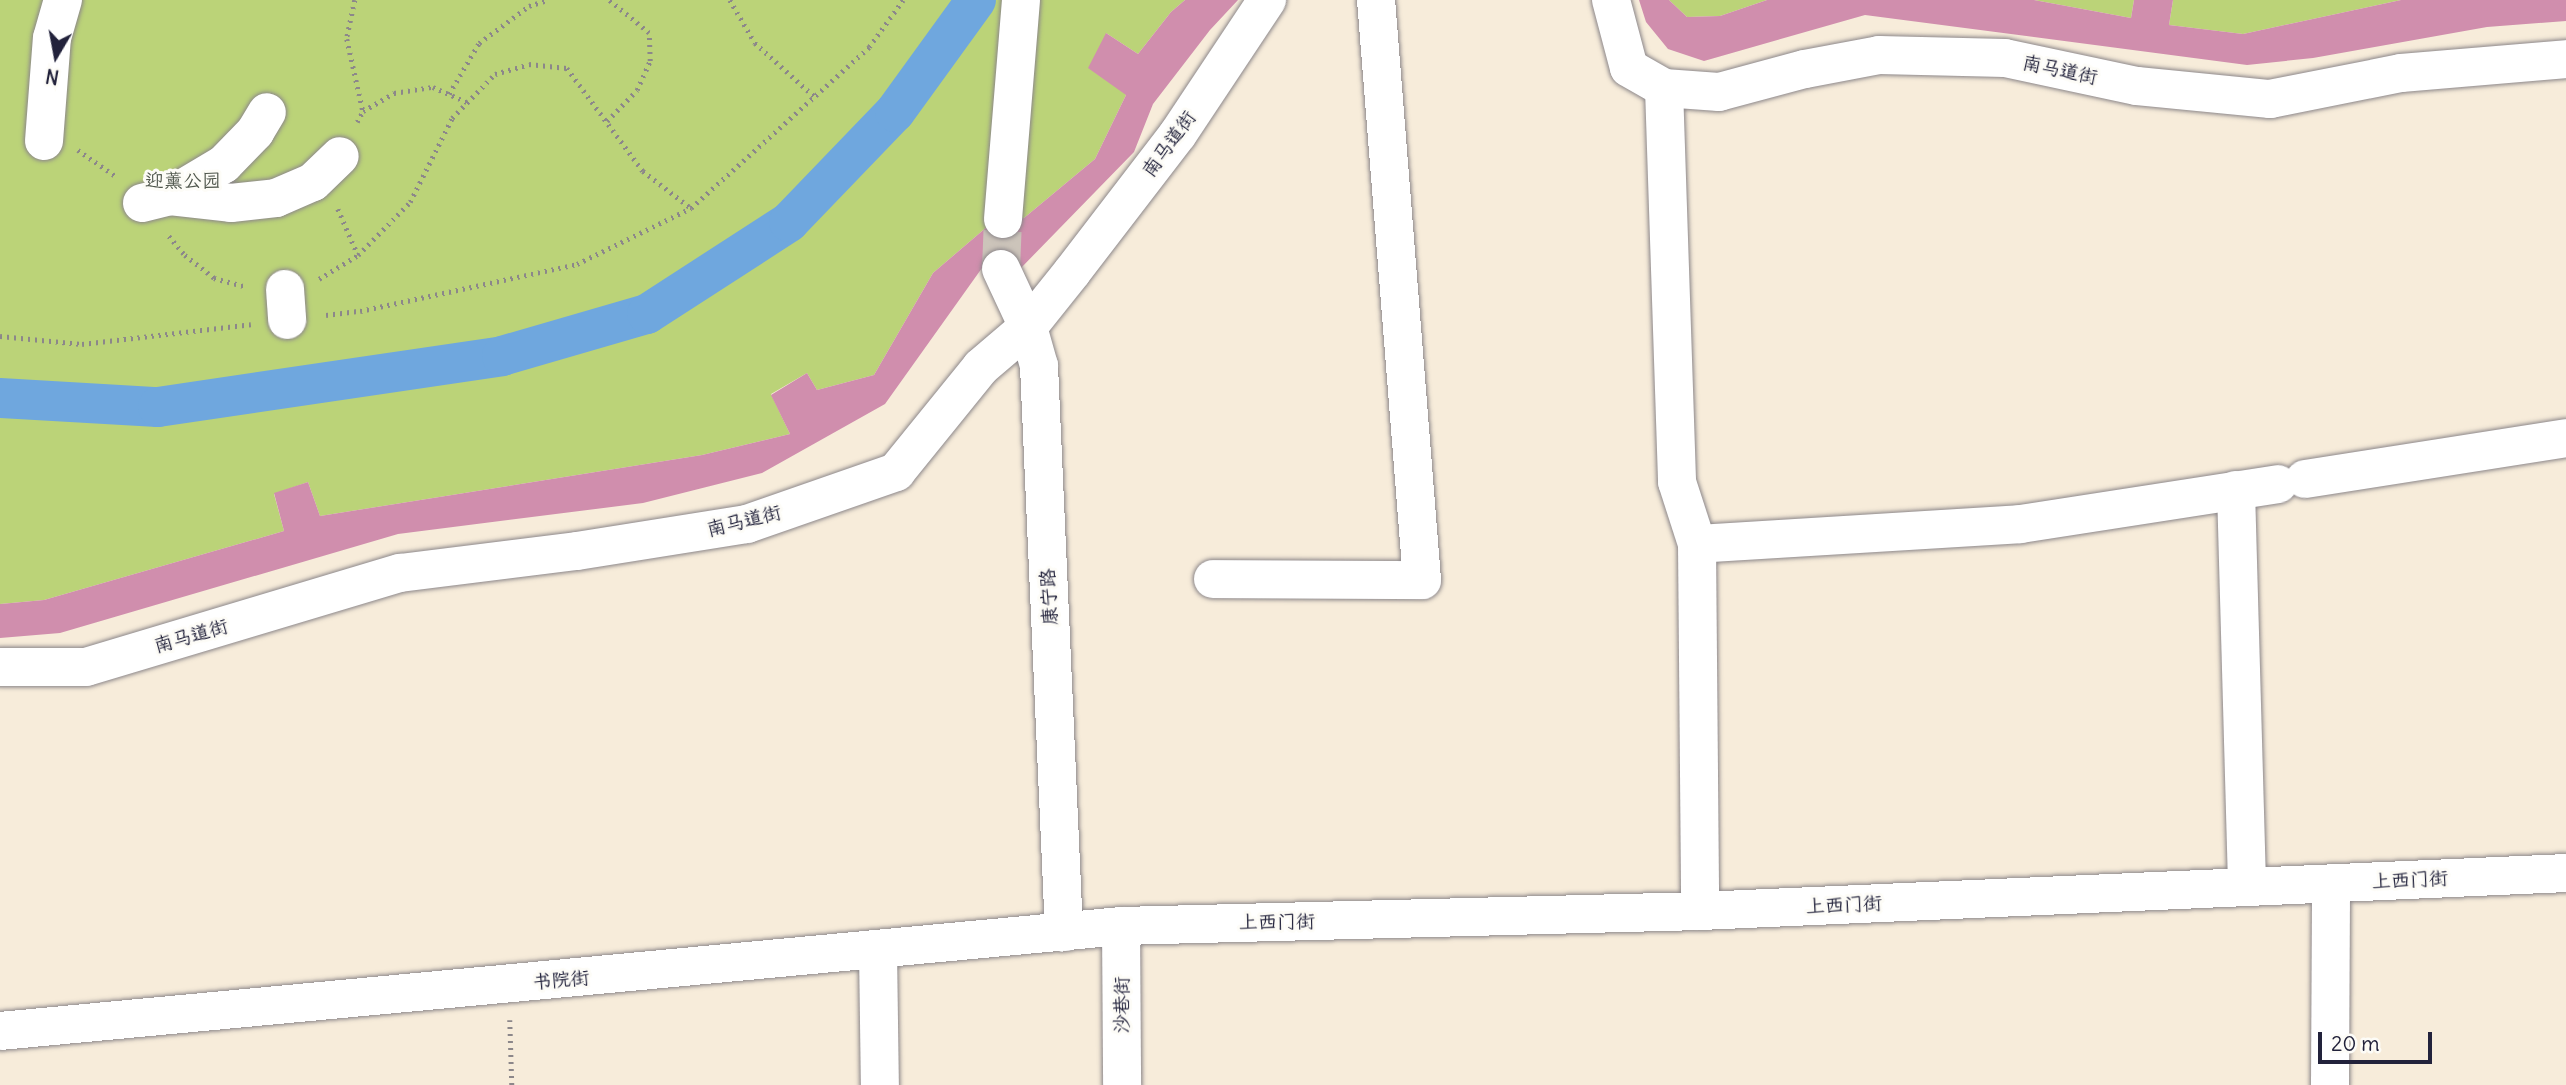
<!DOCTYPE html>
<meta charset="utf-8">
<style>
body{margin:0}
#map{position:relative;width:2566px;height:1085px;overflow:hidden;background:#f7ecda;font-family:Delius,"LXGW WenKai TC",sans-serif}
div>[style]{position:absolute}
.green>*{inset:0;background:#bbd378}
.canal>*{height:40px;margin:-20px;padding:0 20px;transform-origin:20px;border-radius:20px;background:#6fa7de}
.building>*{inset:0;background:#d08ead}
.minor-tunnel>*{height:38px;margin-top:-19px;transform-origin:0;background:repeating-linear-gradient(90deg,#ccc4ba 0 38px,transparent 0 57px)}
.path>*{height:4.5px;margin-top:-2.25px;transform-origin:0;background:repeating-linear-gradient(90deg,#8c878a 0 2px,transparent 0 7px)}
.roads{filter:drop-shadow(0 0 2px #8c878a) drop-shadow(0 0 2px #8c878a)}
.minor>*{height:38px;margin:-19px;padding:0 19px;transform-origin:19px;border-radius:19px;background:#fff}
span{translate:-50% -50%;white-space:nowrap;text-align:center;line-height:1.15;-webkit-text-stroke:6px #fdfcf7;paint-order:stroke}
.street-label{font-size:19px;color:#22223b}
.park-label{font-size:19px;color:#50574d}
.north{position:absolute;left:21px;top:21px;width:70px;height:70px;-webkit-text-stroke:5px #fdfcf7;paint-order:stroke;rotate:190deg;font-size:19px;font-weight:700;line-height:28px;text-align:center;color:#22223b}
.north::after{content:'';display:block;margin:auto;width:24px;height:32px;background:#22223b;clip-path:polygon(50% 0,100% 100%,50% 72%,0 100%)}
.scale{position:absolute;left:2318px;top:1032px;width:114px;height:32px;box-sizing:border-box;border:4px solid #22223b;border-top:0;padding-left:9px;font-size:21px;line-height:24px;white-space:nowrap;color:#22223b;-webkit-text-stroke:5px #fdfcf7;paint-order:stroke}
</style>
<div id="map">
<div class="green">
<div style="clip-path:polygon(0 0,1185px 0,1171px 12px,1138px 54px,1106px 33px,1126px 95px,1095px 159px,1024px 218px,988px 226px,933px 273px,874px 375px,817px 390px,807px 373px,771px 394px,790px 434px,702px 455px,320px 516px,308px 482px,274px 494px,284px 531px,44px 600px,0 604px)"></div>
<div style="clip-path:polygon(1669px 0,1767px 0,1720px 16px,1687px 17px)"></div>
<div style="clip-path:polygon(2034px 0,2134px 0,2131px 18px)"></div>
<div style="clip-path:polygon(2173px 0,2401px 0,2243px 34px,2169px 25px)"></div>
</div>
<div class="canal">
<div style="left:0;top:398px;width:158px;rotate:3.3deg"></div>
<div style="left:158px;top:407px;width:348px;rotate:-8.4deg"></div>
<div style="left:502px;top:356px;width:151px;rotate:-16.2deg"></div>
<div style="left:647px;top:314px;width:169px;rotate:-32.9deg"></div>
<div style="left:789px;top:222px;width:153px;rotate:-46.1deg"></div>
<div style="left:895px;top:112px;width:138px;rotate:-54.1deg"></div>
</div>
<div class="building">
<div style="clip-path:polygon(1185px 0,1238px 0,1210px 30px,1153px 104px,1134px 152px,1019px 270px,982px 268px,885px 404px,762px 473px,643px 503px,398px 534px,60px 633px,0 638px,0 604px,44px 600px,284px 531px,274px 493px,308px 482px,320px 516px,702px 455px,790px 434px,771px 395px,807px 373px,817px 390px,874px 375px,933px 273px,988px 226px,1003px 219px,1024px 218px,1095px 159px,1126px 95px,1088px 68px,1106px 33px,1138px 54px,1171px 12px)"></div>
<div style="clip-path:polygon(1639px 0,1669px 0,1687px 17px,1720px 16px,1767px 0,2034px 0,2131px 18px,2134px 0,2173px 0,2169px 25px,2243px 34px,2401px 0,2566px 0,2566px 21px,2487px 27px,2313px 58px,2247px 65px,1865px 15px,1704px 61px,1668px 49px,1646px 22px)"></div>
</div>
<div class="minor-tunnel">
<div style="left:1001px;top:269px;width:50px;rotate:-87.7deg"></div>
</div>
<div class="path">
<div style="left:355px;top:0;width:40px;rotate:102deg"></div>
<div style="left:347px;top:39px;width:74px;rotate:77.5deg"></div>
<div style="left:730px;top:0;width:50px;rotate:59.8deg"></div>
<div style="left:755px;top:43px;width:81px;rotate:42deg"></div>
<div style="left:449px;top:94px;width:59px;rotate:-59.5deg"></div>
<div style="left:479px;top:43px;width:62px;rotate:-36.5deg"></div>
<div style="left:529px;top:6px;width:19px;rotate:-18deg"></div>
<div style="left:607px;top:121px;width:43px;rotate:-45.9deg"></div>
<div style="left:637px;top:90px;width:32px;rotate:-66deg"></div>
<div style="left:650px;top:61px;width:28px;rotate:-92deg"></div>
<div style="left:649px;top:33px;width:52px;rotate:-140.5deg"></div>
<div style="left:357px;top:122px;width:13px;rotate:-61deg"></div>
<div style="left:363px;top:111px;width:36px;rotate:-30deg"></div>
<div style="left:394px;top:93px;width:39px;rotate:-9deg"></div>
<div style="left:433px;top:87px;width:37px;rotate:24deg"></div>
<div style="left:78px;top:150px;width:47px;rotate:34.7deg"></div>
<div style="left:338px;top:209px;width:50px;rotate:66.5deg"></div>
<div style="left:169px;top:236px;width:25px;rotate:50deg"></div>
<div style="left:185px;top:255px;width:37px;rotate:38deg"></div>
<div style="left:214px;top:278px;width:34px;rotate:15deg"></div>
<div style="left:319px;top:279px;width:46px;rotate:-31.6deg"></div>
<div style="left:358px;top:255px;width:74px;rotate:-45.5deg"></div>
<div style="left:410px;top:202px;width:94px;rotate:-63.4deg"></div>
<div style="left:452px;top:118px;width:62px;rotate:-45.7deg"></div>
<div style="left:495px;top:74px;width:35px;rotate:-16deg"></div>
<div style="left:529px;top:64px;width:38px;rotate:6deg"></div>
<div style="left:567px;top:68px;width:128px;rotate:53.6deg"></div>
<div style="left:643px;top:171px;width:61px;rotate:37.6deg"></div>
<div style="left:326px;top:315px;width:34px;rotate:-7deg"></div>
<div style="left:360px;top:311px;width:222px;rotate:-12.2deg"></div>
<div style="left:577px;top:264px;width:127px;rotate:-26.2deg"></div>
<div style="left:691px;top:208px;width:240px;rotate:-42.1deg"></div>
<div style="left:869px;top:47px;width:58px;rotate:-54.1deg"></div>
<div style="left:0;top:336px;width:82px;rotate:5.6deg"></div>
<div style="left:82px;top:344px;width:170px;rotate:-6.7deg"></div>
<div style="left:510px;top:1020px;width:65px;rotate:88.2deg"></div>
</div>
<div class="roads">
<div class="minor">
<div style="left:1611px;top:0;width:70px;rotate:75.2deg"></div>
<div style="left:1629px;top:68px;width:40px;rotate:29.7deg"></div>
<div style="left:1664px;top:88px;width:55px;rotate:4.2deg"></div>
<div style="left:1719px;top:92px;width:89px;rotate:-15deg"></div>
<div style="left:1805px;top:69px;width:75px;rotate:-10.7deg"></div>
<div style="left:1879px;top:55px;width:126px;rotate:1.4deg"></div>
<div style="left:2005px;top:58px;width:135px;rotate:12deg"></div>
<div style="left:2137px;top:86px;width:134px;rotate:5.6deg"></div>
<div style="left:2270px;top:99px;width:134px;rotate:-11.2deg"></div>
<div style="left:2401px;top:73px;width:166px;rotate:-4.8deg"></div>
<div style="left:1664px;top:88px;width:394px;rotate:88.1deg"></div>
<div style="left:1677px;top:482px;width:65px;rotate:72.1deg"></div>
<div style="left:1697px;top:544px;width:367px;rotate:89.5deg"></div>
<div style="left:44px;top:141px;width:103px;rotate:-85.6deg"></div>
<div style="left:52px;top:38px;width:40px;rotate:-74deg"></div>
<div style="left:170px;top:196px;width:61px;rotate:6.5deg"></div>
<div style="left:231px;top:203px;width:45px;rotate:-6.3deg"></div>
<div style="left:276px;top:198px;width:40px;rotate:-23.4deg"></div>
<div style="left:313px;top:182px;width:37px;rotate:-44deg"></div>
<div style="left:142px;top:203px;width:29px;rotate:-14deg"></div>
<div style="left:170px;top:196px;width:63px;rotate:-30.7deg"></div>
<div style="left:224px;top:164px;width:45px;rotate:-45.9deg"></div>
<div style="left:255px;top:132px;width:23px;rotate:-59deg"></div>
<div style="left:1003px;top:219px;width:220px;rotate:-85.3deg"></div>
<div style="left:1001px;top:269px;width:64px;rotate:65deg"></div>
<div style="left:1028px;top:327px;width:41px;rotate:74.2deg"></div>
<div style="left:1039px;top:366px;width:567px;rotate:87.47deg"></div>
<div style="left:285px;top:289px;width:31px;rotate:86deg"></div>
<div style="left:2305px;top:479px;width:264px;rotate:-8.9deg"></div>
<div style="left:2236px;top:490px;width:397px;rotate:88.4deg"></div>
<div style="left:1697px;top:544px;width:324px;rotate:-3.5deg"></div>
<div style="left:2020px;top:524px;width:261px;rotate:-8.8deg"></div>
<div style="left:1213px;top:579px;width:209px;rotate:0.3deg"></div>
<div style="left:1422px;top:580px;width:582px;rotate:-94.53deg"></div>
<div style="left:0;top:667px;width:86px"></div>
<div style="left:86px;top:667px;width:328px;rotate:-16.7deg"></div>
<div style="left:400px;top:573px;width:178px;rotate:-7.1deg"></div>
<div style="left:577px;top:551px;width:172px;rotate:-9deg"></div>
<div style="left:747px;top:524px;width:158px;rotate:-19.2deg"></div>
<div style="left:896px;top:472px;width:135px;rotate:-51deg"></div>
<div style="left:981px;top:367px;width:62px;rotate:-40.4deg"></div>
<div style="left:1028px;top:327px;width:70px;rotate:-51.3deg"></div>
<div style="left:1072px;top:272px;width:174px;rotate:-52.5deg"></div>
<div style="left:1178px;top:134px;width:161px;rotate:-56.4deg"></div>
<div style="left:1121px;top:926px;width:159px;rotate:89.6deg"></div>
<div style="left:878px;top:950px;width:135px;rotate:89.2deg"></div>
<div style="left:0;top:1031px;width:1126px;rotate:-5.35deg"></div>
<div style="left:1121px;top:926px;width:579px;rotate:-1.48deg"></div>
<div style="left:1700px;top:911px;width:867px;rotate:-2.51deg"></div>
<div style="left:2330px;top:1085px;width:201px;rotate:-89.7deg"></div>
</div>
</div>
<div class="street-label">
<span style="left:2060px;top:70px;rotate:12deg">南马道街</span>
<span style="left:1169px;top:144px;rotate:-54deg">南马道街</span>
<span style="left:744px;top:521px;rotate:-14deg">南马道街</span>
<span style="left:1049px;top:597px;rotate:-93deg">康宁路</span>
<span style="left:191px;top:636px;rotate:-16deg">南马道街</span>
<span style="left:2410px;top:880px;rotate:-3deg">上西门街</span>
<span style="left:1844px;top:905px;rotate:-3deg">上西门街</span>
<span style="left:1277px;top:922px;rotate:-1deg">上西门街</span>
<span style="left:561px;top:980px;rotate:-5deg">书院街</span>
<span style="left:1122px;top:1005px;rotate:-90deg">沙巷街</span>
</div>
<div class="park-label">
<span style="left:183px;top:181px">迎薰公园</span>
</div>
<div class="north">N</div>
<div class="scale">20 m</div>
</div>
